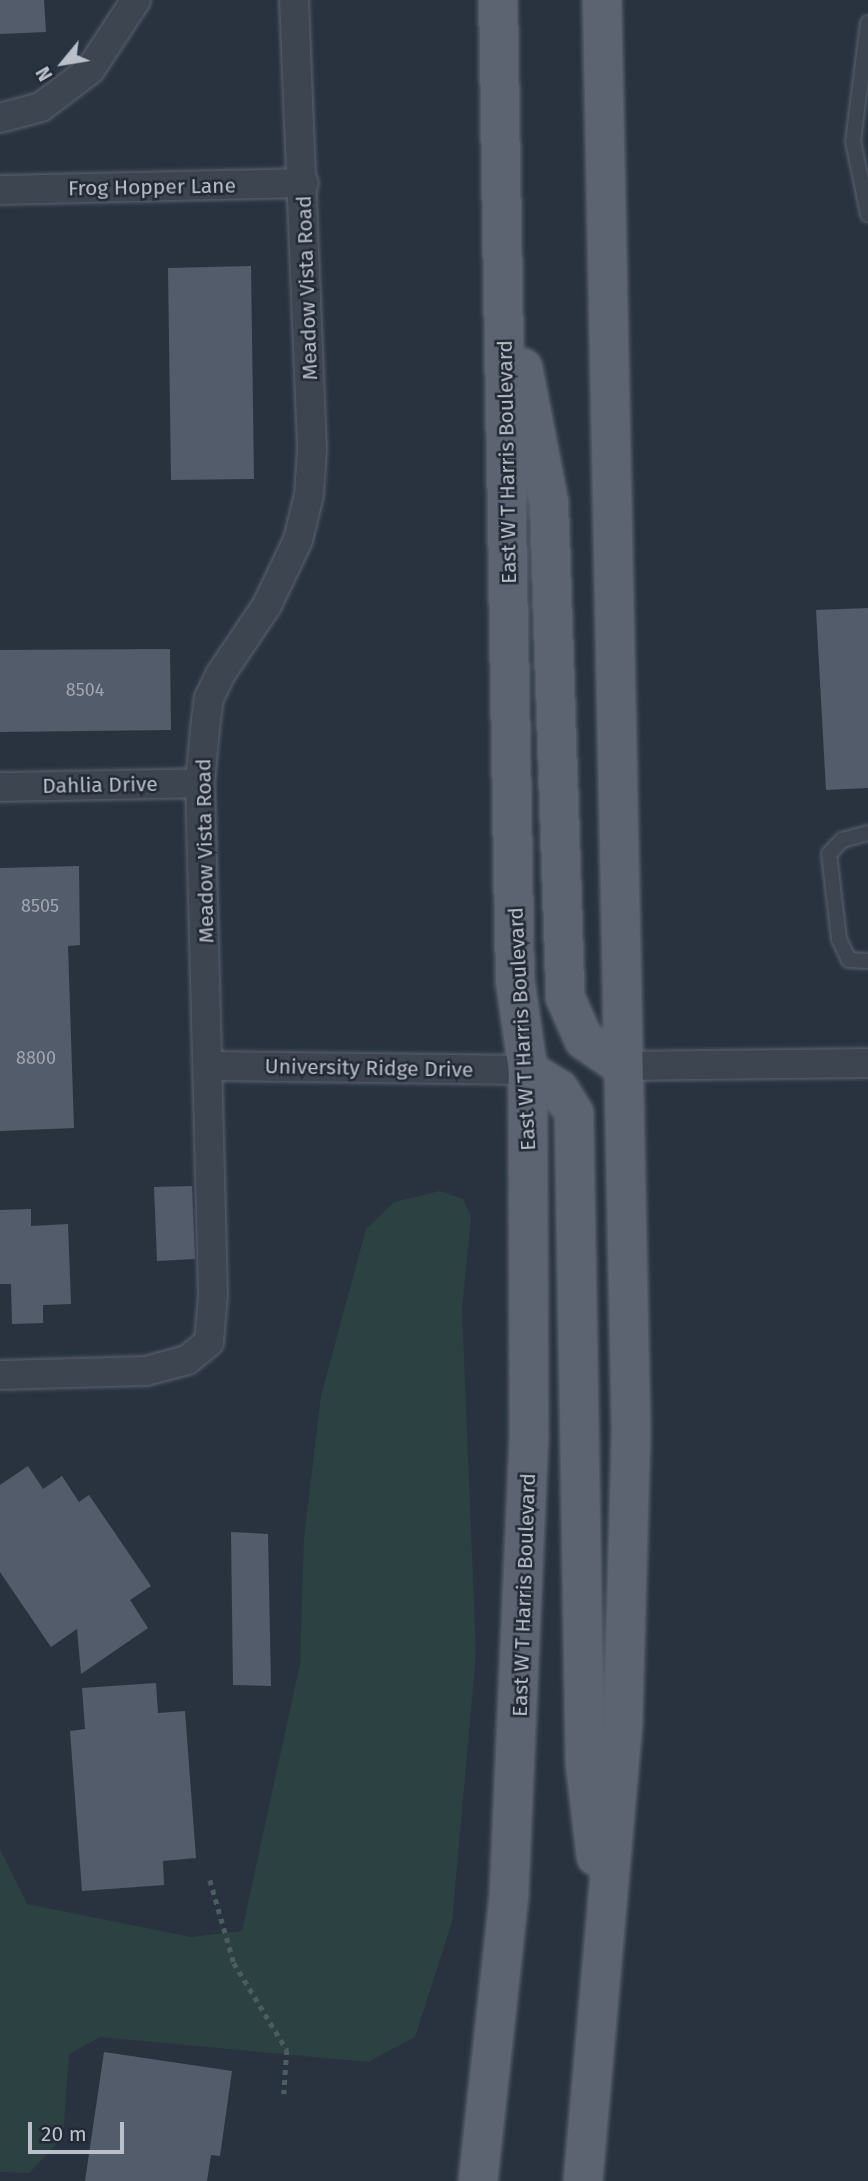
<!DOCTYPE html>
<style>
body{margin:0}
#map{position:relative;width:868px;height:2181px;overflow:hidden;background:#293340;font-family:"Fira Sans",sans-serif}
div>[style]{position:absolute}
.green>*{inset:0;background:#2c4142}
.building>*{inset:0;background:#535c6b}
.path>*{height:4.5px;margin-top:-2.25px;transform-origin:0;background:repeating-linear-gradient(90deg,#4b5d60 0 5px,transparent 0 10px)}
.roads{filter:drop-shadow(0 0 2px #5b636e) drop-shadow(0 0 2px #5b636e)}
.lane>*{height:14px;margin:-7px;padding:0 7px;transform-origin:7px;border-radius:7px;background:#3d4550}
.street>*{height:28px;margin:-14px;padding:0 14px;transform-origin:14px;border-radius:14px;background:#3d4550}
.primary>*{height:38px;margin:-19px;padding:0 19px;transform-origin:19px;border-radius:19px;background:#5b6470}
span{translate:-50% -50%;white-space:nowrap;text-align:center;line-height:1.15;-webkit-text-stroke:5px #222a36;paint-order:stroke}
.number-label{font-size:18px;color:#a0a7b2}
.number-label span{-webkit-text-stroke-width:0}
.street-label{font-size:21px;color:#bac0ca}
.north{position:absolute;left:28px;top:28px;width:70px;height:70px;-webkit-text-stroke:5px #222a36;paint-order:stroke;rotate:240deg;font-size:19px;font-weight:700;line-height:28px;text-align:center;color:#bac0ca}
.north::after{content:'';display:block;margin:auto;width:24px;height:32px;background:#bac0ca;clip-path:polygon(50% 0,100% 100%,50% 72%,0 100%)}
.scale{position:absolute;left:28px;top:2122px;width:96px;height:32px;box-sizing:border-box;border:4px solid #bac0ca;border-top:0;padding-left:9px;font-size:21px;line-height:24px;white-space:nowrap;color:#bac0ca;-webkit-text-stroke:5px #222a36;paint-order:stroke}
</style>
<div id="map">
<div class="green">
<div style="clip-path:polygon(440px 1191px,463px 1199px,471px 1217px,462px 1309px,476px 1654px,452px 1922px,415px 2037px,368px 2062px,100px 2037px,69px 2054px,63px 2137px,29px 2173px,0 2172px,0 1849px,27px 1904px,191px 1937px,242px 1931px,300px 1664px,304px 1538px,321px 1396px,366px 1229px,394px 1202px)"></div>
</div>
<div class="building">
<div style="clip-path:polygon(0 0,44px 0,46px 32px,0 34px)"></div>
<div style="clip-path:polygon(251px 266px,254px 479px,171px 480px,168px 268px)"></div>
<div style="clip-path:polygon(868px 608px,868px 788px,826px 790px,816px 610px)"></div>
<div style="clip-path:polygon(170px 649px,171px 730px,0 732px,0 650px)"></div>
<div style="clip-path:polygon(79px 866px,80px 945px,68px 946px,74px 1128px,0 1131px,0 868px)"></div>
<div style="clip-path:polygon(192px 1186px,195px 1259px,157px 1261px,154px 1187px)"></div>
<div style="clip-path:polygon(31px 1209px,31px 1226px,68px 1224px,71px 1304px,43px 1305px,43px 1323px,12px 1324px,11px 1284px,0 1284px,0 1210px)"></div>
<div style="clip-path:polygon(28px 1466px,43px 1489px,62px 1476px,79px 1502px,89px 1495px,151px 1586px,130px 1600px,148px 1628px,81px 1674px,77px 1629px,51px 1647px,0 1572px,0 1485px)"></div>
<div style="clip-path:polygon(231px 1532px,268px 1534px,271px 1686px,233px 1685px)"></div>
<div style="clip-path:polygon(156px 1683px,158px 1713px,185px 1711px,196px 1858px,163px 1861px,164px 1885px,82px 1891px,70px 1731px,85px 1729px,82px 1688px)"></div>
<div style="clip-path:polygon(104px 2052px,232px 2071px,220px 2156px,211px 2155px,207px 2181px,85px 2181px)"></div>
</div>
<div class="path">
<div style="left:210px;top:1880px;width:86px;rotate:73.9deg"></div>
<div style="left:234px;top:1963px;width:102px;rotate:58.7deg"></div>
<div style="left:287px;top:2050px;width:44px;rotate:93.9deg"></div>
</div>
<div class="roads">
<div class="lane">
<div style="left:868px;top:23px;width:119px;rotate:97.2deg"></div>
<div style="left:853px;top:141px;width:75px;rotate:78.4deg"></div>
<div style="left:868px;top:833px;width:27px;rotate:165deg"></div>
<div style="left:842px;top:840px;width:19px;rotate:133deg"></div>
<div style="left:829px;top:854px;width:86px;rotate:83.3deg"></div>
<div style="left:839px;top:939px;width:23px;rotate:65deg"></div>
<div style="left:849px;top:960px;width:19px;rotate:3deg"></div>
</div>
<div class="street">
<div style="left:0;top:118px;width:42px;rotate:-15deg"></div>
<div style="left:41px;top:107px;width:61px;rotate:-37.1deg"></div>
<div style="left:90px;top:70px;width:84px;rotate:-56.7deg"></div>
<div style="left:0;top:190px;width:304px;rotate:-1.3deg"></div>
<div style="left:0;top:787px;width:200px;rotate:-1.1deg"></div>
<div style="left:210px;top:1066px;width:318px;rotate:0.7deg"></div>
<div style="left:622px;top:1066px;width:246px;rotate:-0.7deg"></div>
<div style="left:0;top:1375px;width:146px;rotate:-1.6deg"></div>
<div style="left:146px;top:1371px;width:42px;rotate:-15deg"></div>
<div style="left:187px;top:1360px;width:28px;rotate:-39deg"></div>
<div style="left:209px;top:1342px;width:47px;rotate:-85.1deg"></div>
<div style="left:213px;top:1295px;width:512px;rotate:-91.45deg"></div>
<div style="left:200px;top:783px;width:54px;rotate:-84.7deg"></div>
<div style="left:205px;top:729px;width:31px;rotate:-83deg"></div>
<div style="left:209px;top:698px;width:25px;rotate:-64deg"></div>
<div style="left:220px;top:675px;width:84px;rotate:-56.1deg"></div>
<div style="left:267px;top:605px;width:72px;rotate:-64.5deg"></div>
<div style="left:298px;top:540px;width:46px;rotate:-76.3deg"></div>
<div style="left:309px;top:495px;width:47px;rotate:-86.3deg"></div>
<div style="left:312px;top:448px;width:448px;rotate:-92.3deg"></div>
</div>
<div class="primary">
<div style="left:523px;top:368px;width:137px;rotate:79.1deg"></div>
<div style="left:549px;top:503px;width:494px;rotate:88.1deg"></div>
<div style="left:565px;top:997px;width:47px;rotate:66.2deg"></div>
<div style="left:584px;top:1040px;width:46px;rotate:34.4deg"></div>
<div style="left:528px;top:1070px;width:36px;rotate:32deg"></div>
<div style="left:559px;top:1089px;width:28px;rotate:58deg"></div>
<div style="left:574px;top:1113px;width:650px;rotate:89.03deg"></div>
<div style="left:585px;top:1763px;width:94px;rotate:83.3deg"></div>
<div style="left:478px;top:2181px;width:289px;rotate:-83.8deg"></div>
<div style="left:509px;top:1894px;width:456px;rotate:-87.5deg"></div>
<div style="left:529px;top:1438px;width:368px;rotate:-90.2deg"></div>
<div style="left:528px;top:1070px;width:91px;rotate:-98.2deg"></div>
<div style="left:515px;top:980px;width:980px;rotate:-90.99deg"></div>
<div style="left:583px;top:2181px;width:463px;rotate:-85deg"></div>
<div style="left:623px;top:1720px;width:289px;rotate:-88.4deg"></div>
<div style="left:631px;top:1431px;width:1431px;rotate:-91.16deg"></div>
</div>
</div>
<div class="number-label">
<span style="left:85px;top:690px">8504</span>
<span style="left:40px;top:906px">8505</span>
<span style="left:36px;top:1058px">8800</span>
</div>
<div class="street-label">
<span style="left:152px;top:187px;rotate:-1deg">Frog Hopper Lane</span>
<span style="left:307px;top:288px;rotate:-92deg">Meadow Vista Road</span>
<span style="left:507px;top:462px;rotate:-91deg">East W T Harris Boulevard</span>
<span style="left:100px;top:785px;rotate:-1deg">Dahlia Drive</span>
<span style="left:205px;top:851px;rotate:-91deg">Meadow Vista Road</span>
<span style="left:522px;top:1029px;rotate:-93deg">East W T Harris Boulevard</span>
<span style="left:369px;top:1068px;rotate:1deg">University Ridge Drive</span>
<span style="left:524px;top:1595px;rotate:-88deg">East W T Harris Boulevard</span>
</div>
<div class="north">N</div>
<div class="scale">20 m</div>
</div>
